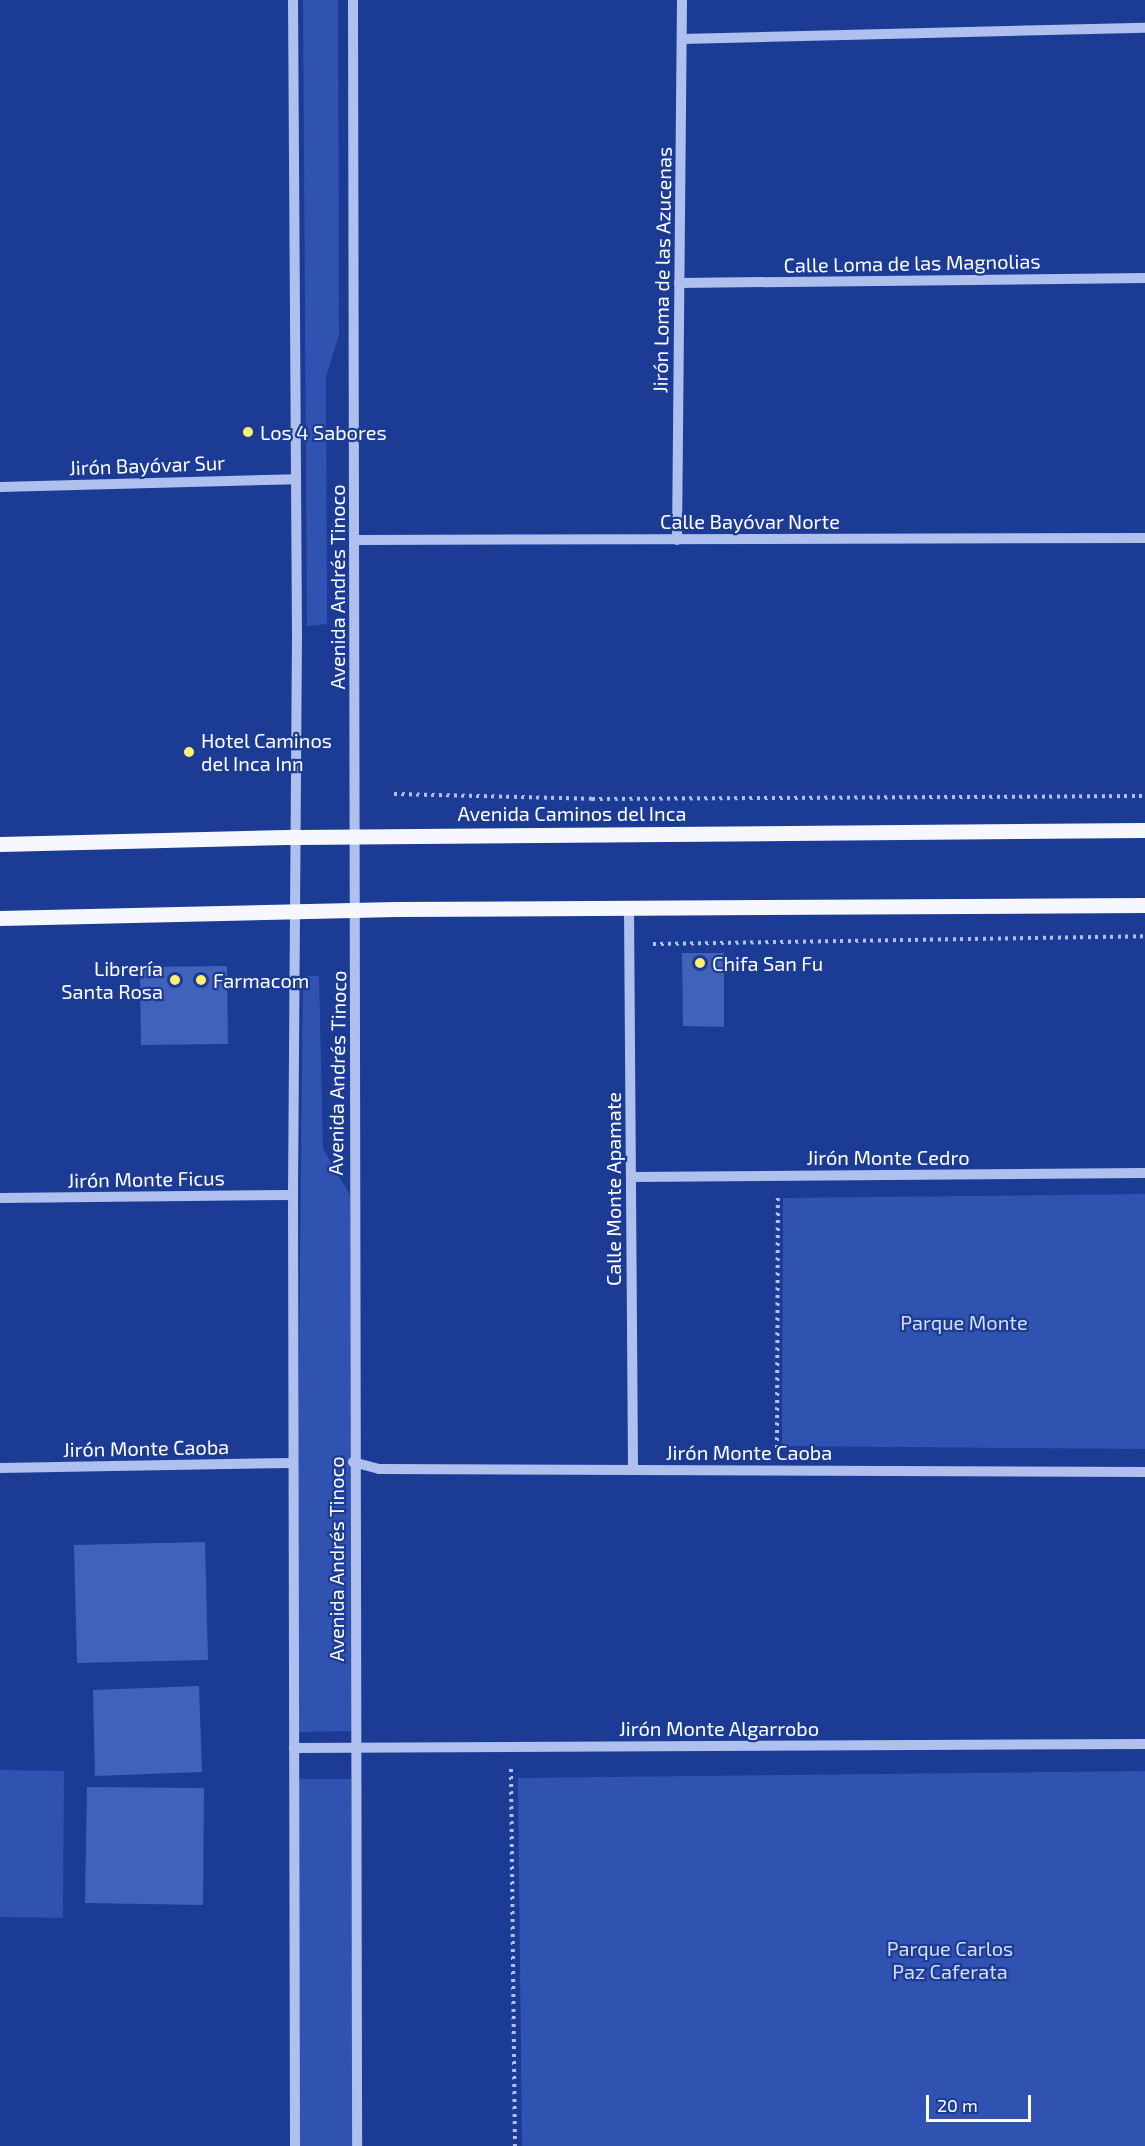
<!DOCTYPE html>
<meta charset="utf-8">
<style>
body{margin:0}
#map{position:relative;width:1145px;height:2146px;overflow:hidden;background:#1c3b94;font-family:"Exo 2",sans-serif}
div>[style]{position:absolute}
.green>*{inset:0;background:#3053b2}
.building>*{inset:0;background:#4062ba}
.path>*{height:4px;margin-top:-2px;transform-origin:0;background:repeating-linear-gradient(90deg,#afc0ef 0 3px,transparent 0 7.5px)}
.minor>*{height:10px;margin:-5px;padding:0 5px;transform-origin:5px;border-radius:5px;background:#afc0ef}
.major>*{height:15px;margin:-7.5px;padding:0 7.5px;transform-origin:7.5px;border-radius:7.5px;background:#f7f8ff}
.dots>*{width:16px;height:16px;translate:-50% -50%;box-sizing:border-box;border:3px solid #1c3b94;border-radius:50%}
span{translate:-50% -50%;white-space:nowrap;text-align:center;line-height:1.15;-webkit-text-stroke:4.5px #1c3b94;paint-order:stroke}
.street-label{font-size:20px;color:#fff}
.poi-label{font-size:20px;color:#fff}
.left{translate:0 -50%;text-align:left}
.right{translate:-100% -50%;text-align:right}
.park-label{font-size:20px;color:#d5dffb}
.scale{position:absolute;left:926px;top:2095px;width:105px;height:27px;box-sizing:border-box;border:3px solid #fff;border-top:0;padding-left:8px;font-size:18px;line-height:21px;white-space:nowrap;color:#fff;-webkit-text-stroke:4px #1c3b94;paint-order:stroke}
</style>
<div id="map">
<div class="green">
<div style="clip-path:polygon(303px 0,338px 0,339px 335px,326px 377px,327px 624px,307px 626px)"></div>
<div style="clip-path:polygon(303px 976px,319px 976px,323px 1149px,350px 1195px,354px 1731px,295px 1732px)"></div>
<div style="clip-path:polygon(1145px 1194px,1145px 1449px,782px 1446px,783px 1198px)"></div>
<div style="clip-path:polygon(0 1770px,64px 1771px,63px 1918px,0 1917px)"></div>
<div style="clip-path:polygon(1145px 1771px,1145px 2146px,522px 2146px,518px 1778px)"></div>
<div style="clip-path:polygon(298px 1779px,351px 1779px,353px 2146px,300px 2146px)"></div>
</div>
<div class="building">
<div style="clip-path:polygon(682px 953px,724px 953px,724px 1027px,683px 1026px)"></div>
<div style="clip-path:polygon(227px 966px,228px 1044px,141px 1045px,140px 967px)"></div>
<div style="clip-path:polygon(205px 1542px,208px 1660px,77px 1663px,74px 1545px)"></div>
<div style="clip-path:polygon(199px 1686px,202px 1772px,95px 1776px,93px 1690px)"></div>
<div style="clip-path:polygon(87px 1787px,204px 1788px,203px 1905px,85px 1903px)"></div>
</div>
<div class="path">
<div style="left:394px;top:794px;width:198px;rotate:1.4deg"></div>
<div style="left:592px;top:799px;width:553px;rotate:-0.31deg"></div>
<div style="left:653px;top:944px;width:492px;rotate:-0.9deg"></div>
<div style="left:777px;top:1448px;width:250px;rotate:-89.8deg"></div>
<div style="left:511px;top:1769px;width:377px;rotate:89.4deg"></div>
</div>
<div class="minor">
<div style="left:293px;top:0;width:634px;rotate:89.64deg"></div>
<div style="left:297px;top:634px;width:561px;rotate:90.41deg"></div>
<div style="left:293px;top:1195px;width:951px;rotate:89.88deg"></div>
<div style="left:353px;top:0;width:2146px;rotate:89.89deg"></div>
<div style="left:682px;top:39px;width:463px;rotate:-1.4deg"></div>
<div style="left:679px;top:283px;width:466px;rotate:-0.6deg"></div>
<div style="left:0;top:487px;width:296px;rotate:-1.5deg"></div>
<div style="left:356px;top:540px;width:789px;rotate:-0.15deg"></div>
<div style="left:677px;top:540px;width:540px;rotate:-89.47deg"></div>
<div style="left:629px;top:909px;width:560px;rotate:89.59deg"></div>
<div style="left:631px;top:1177px;width:514px;rotate:-0.45deg"></div>
<div style="left:0;top:1198px;width:293px;rotate:-0.6deg"></div>
<div style="left:353px;top:1462px;width:27px;rotate:15deg"></div>
<div style="left:379px;top:1469px;width:766px;rotate:0.22deg"></div>
<div style="left:0;top:1468px;width:293px;rotate:-1deg"></div>
<div style="left:294px;top:1748px;width:851px;rotate:-0.27deg"></div>
</div>
<div class="major">
<div style="left:0;top:844px;width:297px;rotate:-1.4deg"></div>
<div style="left:297px;top:837px;width:848px;rotate:-0.47deg"></div>
<div style="left:0;top:918px;width:396px;rotate:-1.3deg"></div>
<div style="left:396px;top:909px;width:749px;rotate:-0.31deg"></div>
</div>
<div class="dots">
<div style="left:248px;top:432px;background:#ffef6d"></div>
<div style="left:189px;top:752px;background:#ffef6d"></div>
<div style="left:700px;top:963px;background:#ffef6d"></div>
<div style="left:175px;top:980px;background:#ffef6d"></div>
<div style="left:201px;top:980px;background:#ffef6d"></div>
</div>
<div class="street-label">
<span style="left:912px;top:263px;rotate:-1deg">Calle Loma de las Magnolias</span>
<span style="left:662px;top:270px;rotate:-89deg">Jirón Loma de las Azucenas</span>
<span style="left:147px;top:465px;rotate:-2deg">Jirón Bayóvar Sur</span>
<span style="left:750px;top:521px">Calle Bayóvar Norte</span>
<span style="left:337px;top:587px;rotate:-90deg">Avenida Andrés Tinoco</span>
<span style="left:572px;top:813px">Avenida Caminos del Inca</span>
<span style="left:337px;top:1073px;rotate:-89deg">Avenida Andrés Tinoco</span>
<span style="left:888px;top:1157px">Jirón Monte Cedro</span>
<span style="left:146px;top:1179px;rotate:-1deg">Jirón Monte Ficus</span>
<span style="left:613px;top:1189px;rotate:-90deg">Calle Monte Apamate</span>
<span style="left:146px;top:1448px;rotate:-1deg">Jirón Monte Caoba</span>
<span style="left:749px;top:1452px">Jirón Monte Caoba</span>
<span style="left:336px;top:1559px;rotate:-90deg">Avenida Andrés Tinoco</span>
<span style="left:719px;top:1728px">Jirón Monte Algarrobo</span>
</div>
<div class="poi-label">
<span class="left" style="left:260px;top:432px">Los 4 Sabores</span>
<span class="left" style="left:201px;top:752px">Hotel Caminos<br>del Inca Inn</span>
<span class="left" style="left:712px;top:963px">Chifa San Fu</span>
<span class="right" style="left:163px;top:980px">Librería<br>Santa Rosa</span>
<span class="left" style="left:213px;top:980px">Farmacom</span>
</div>
<div class="park-label">
<span style="left:964px;top:1322px">Parque Monte</span>
<span style="left:950px;top:1960px">Parque Carlos<br>Paz Caferata</span>
</div>
<div class="scale">20 m</div>
</div>
